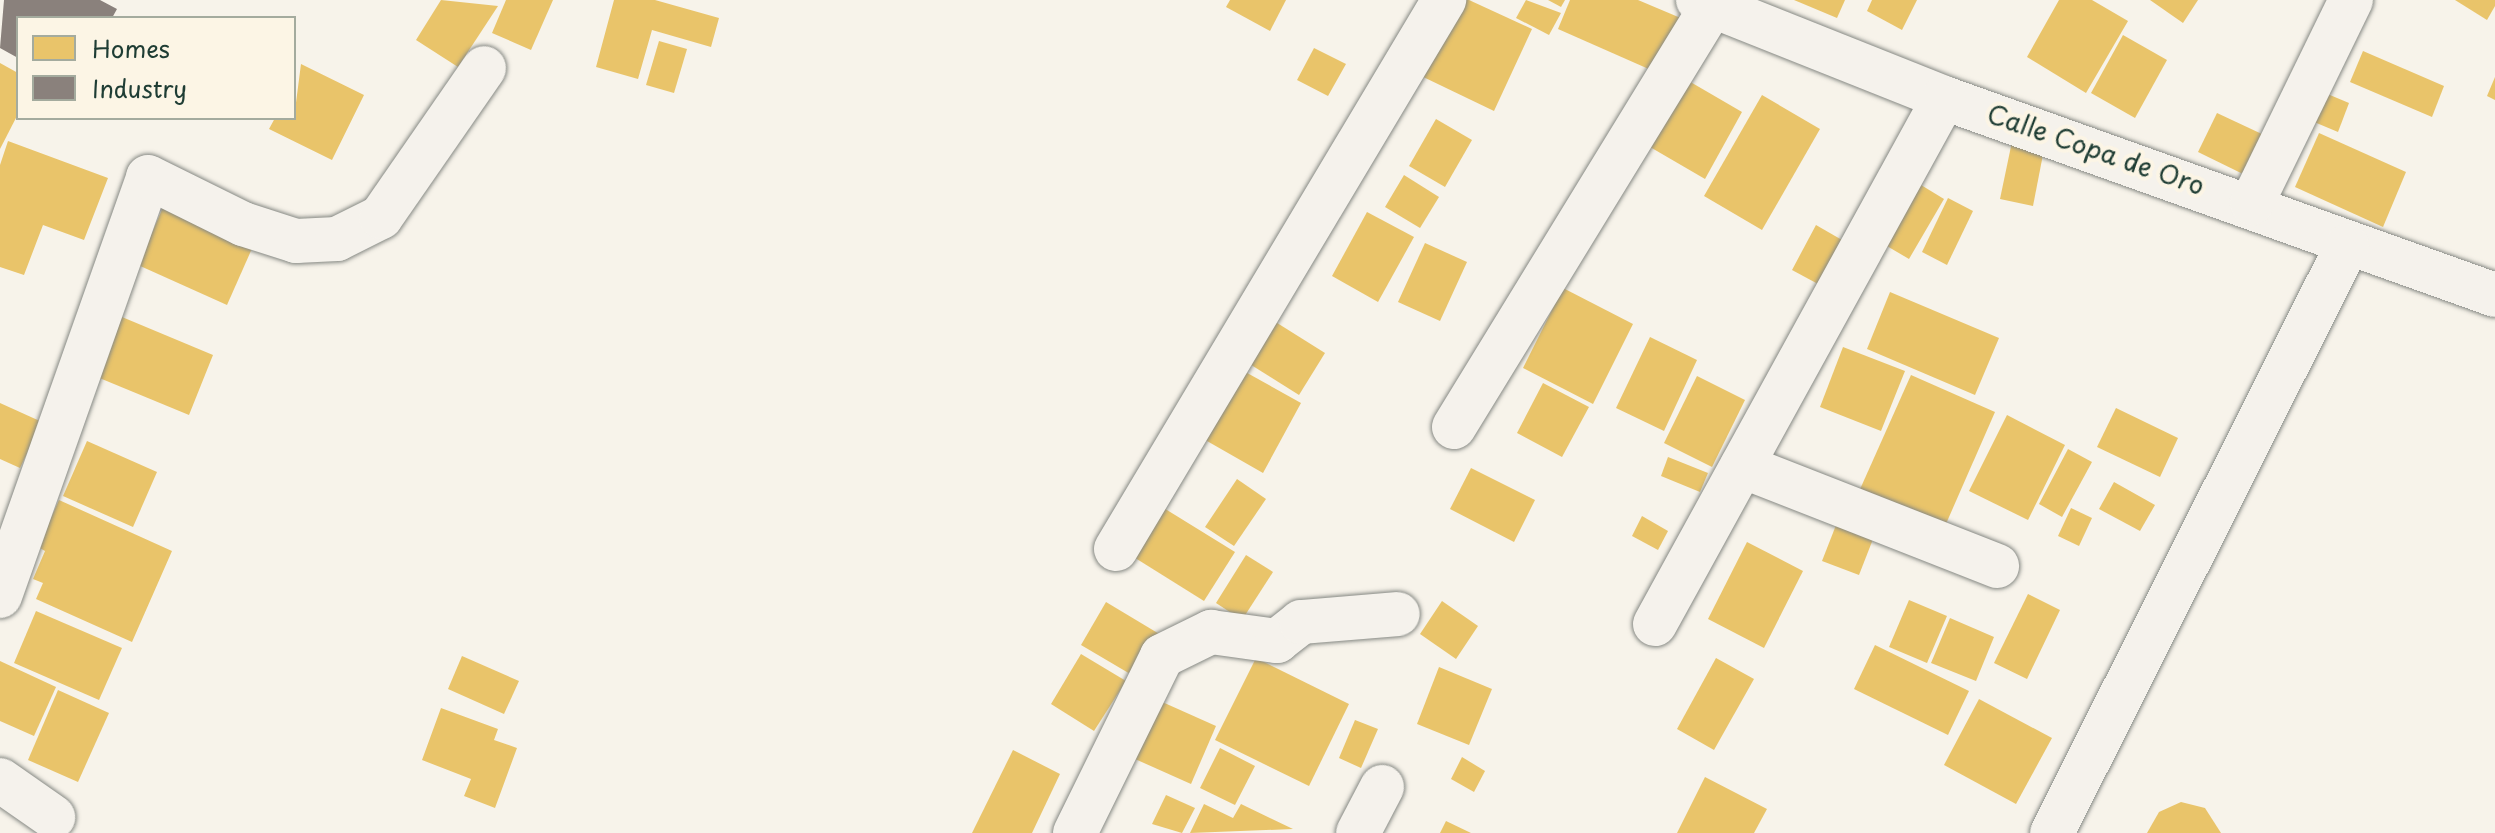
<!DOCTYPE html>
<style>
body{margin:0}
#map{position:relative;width:2495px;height:833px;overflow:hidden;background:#f7f3ea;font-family:"Playpen Sans",sans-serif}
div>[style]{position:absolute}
.homes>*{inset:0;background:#e9c46a}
.industry>*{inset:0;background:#8a817c}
.roads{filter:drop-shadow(0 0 2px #868984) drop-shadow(0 0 2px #868984)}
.minor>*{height:44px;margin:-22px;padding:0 22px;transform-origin:22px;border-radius:22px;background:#f5f2ec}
span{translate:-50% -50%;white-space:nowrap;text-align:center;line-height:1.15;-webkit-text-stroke:8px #fcf5e5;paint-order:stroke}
.street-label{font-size:26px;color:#1f3d34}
.legend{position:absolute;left:16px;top:16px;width:280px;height:104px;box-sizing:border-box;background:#fcf5e5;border:2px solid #a4ab9e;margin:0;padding:10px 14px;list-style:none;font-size:24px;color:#1f3d34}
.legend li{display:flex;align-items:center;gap:16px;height:40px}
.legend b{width:40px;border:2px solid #a4ab9e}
</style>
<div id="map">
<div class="homes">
<div style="clip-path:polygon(441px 0,498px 6px,458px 67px,416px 40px)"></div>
<div style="clip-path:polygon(506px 0,553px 0,531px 50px,492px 33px)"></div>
<div style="clip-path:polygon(614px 0,655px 0,719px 18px,711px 47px,652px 30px,638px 79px,596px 67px)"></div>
<div style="clip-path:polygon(1230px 0,1286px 0,1270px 31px,1226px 7px)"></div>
<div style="clip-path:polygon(1451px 0,1469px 0,1532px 29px,1494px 111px,1417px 74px)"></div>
<div style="clip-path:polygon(1526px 0,1561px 13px,1549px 35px,1516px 18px)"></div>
<div style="clip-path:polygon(1548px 0,1565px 0,1561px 7px)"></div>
<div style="clip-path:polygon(1570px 0,1638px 0,1683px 19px,1660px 74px,1558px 29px)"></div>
<div style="clip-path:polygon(1794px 0,1845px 0,1837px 18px)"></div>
<div style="clip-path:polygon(1872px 0,1917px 0,1902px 30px,1867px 11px)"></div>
<div style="clip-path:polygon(2059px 0,2092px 0,2128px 21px,2086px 93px,2027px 57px)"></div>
<div style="clip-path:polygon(2150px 0,2198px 0,2183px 23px)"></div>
<div style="clip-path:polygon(2455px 0,2495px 0,2495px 6px,2487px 20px)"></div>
<div style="clip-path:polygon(2123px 35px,2167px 60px,2135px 118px,2091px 93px)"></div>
<div style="clip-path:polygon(659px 41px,687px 49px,674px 93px,646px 85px)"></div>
<div style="clip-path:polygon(1314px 48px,1346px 64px,1328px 96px,1297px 80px)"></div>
<div style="clip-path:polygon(2363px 51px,2444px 86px,2432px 117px,2350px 82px)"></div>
<div style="clip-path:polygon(0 63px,18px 73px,18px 114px,0 149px)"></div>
<div style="clip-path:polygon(301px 64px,364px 95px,332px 160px,269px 129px,275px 118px,294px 118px)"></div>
<div style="clip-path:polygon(2495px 77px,2495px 100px,2487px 96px)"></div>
<div style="clip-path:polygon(1687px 80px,1742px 112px,1705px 179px,1650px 147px)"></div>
<div style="clip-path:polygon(2318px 90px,2349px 103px,2338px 132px,2307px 119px)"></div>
<div style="clip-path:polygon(1762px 95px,1820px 129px,1762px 230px,1704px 196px)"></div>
<div style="clip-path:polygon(2217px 113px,2264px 135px,2245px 175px,2198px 152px)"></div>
<div style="clip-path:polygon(1436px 119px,1472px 140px,1445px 187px,1409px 166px)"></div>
<div style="clip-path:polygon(2014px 132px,2046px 139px,2033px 206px,2000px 199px)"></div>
<div style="clip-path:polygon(2319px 133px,2406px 172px,2383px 227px,2295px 187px)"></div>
<div style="clip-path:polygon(8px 141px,108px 178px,84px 240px,43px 225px,24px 275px,0 267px,0 165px)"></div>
<div style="clip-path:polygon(1404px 175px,1439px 197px,1420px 228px,1385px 207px)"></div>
<div style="clip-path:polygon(1921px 185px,1944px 199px,1909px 259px,1875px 239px)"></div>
<div style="clip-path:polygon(1948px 198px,1973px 211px,1947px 265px,1922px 252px)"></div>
<div style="clip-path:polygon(164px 205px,254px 244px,227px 305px,138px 265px)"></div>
<div style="clip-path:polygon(1367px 212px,1414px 237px,1378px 302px,1332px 276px)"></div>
<div style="clip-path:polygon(1816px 225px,1842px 240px,1818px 284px,1792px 270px)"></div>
<div style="clip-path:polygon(1425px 243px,1467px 262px,1440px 321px,1398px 302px)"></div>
<div style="clip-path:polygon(1563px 288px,1633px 324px,1593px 404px,1523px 368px)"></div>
<div style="clip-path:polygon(1890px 292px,1999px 338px,1975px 395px,1867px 349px)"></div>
<div style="clip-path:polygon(1266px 316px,1325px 353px,1299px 395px,1240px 358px)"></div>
<div style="clip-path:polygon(122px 317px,213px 355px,189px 415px,97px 377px)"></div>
<div style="clip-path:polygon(1650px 337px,1697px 360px,1664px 431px,1616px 408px)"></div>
<div style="clip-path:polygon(1843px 347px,1905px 371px,1881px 431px,1820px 407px)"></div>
<div style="clip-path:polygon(1231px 364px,1301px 403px,1263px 473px,1193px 433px)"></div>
<div style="clip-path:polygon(1911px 375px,1995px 412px,1942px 533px,1857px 496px)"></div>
<div style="clip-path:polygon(1697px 376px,1745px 400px,1712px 467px,1664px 443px)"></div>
<div style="clip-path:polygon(1543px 383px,1589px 407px,1562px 457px,1517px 433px)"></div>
<div style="clip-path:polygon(0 403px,42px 422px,20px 468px,0 459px)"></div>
<div style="clip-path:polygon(2116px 408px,2178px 438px,2160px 477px,2097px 447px)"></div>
<div style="clip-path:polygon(2007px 415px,2065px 445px,2028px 520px,1969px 491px)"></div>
<div style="clip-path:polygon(87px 441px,157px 472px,133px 527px,63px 496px)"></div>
<div style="clip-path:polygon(2068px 449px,2092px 462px,2062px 517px,2039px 504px)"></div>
<div style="clip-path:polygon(1668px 457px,1708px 473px,1700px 492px,1661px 476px)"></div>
<div style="clip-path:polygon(1471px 468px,1535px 500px,1514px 542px,1450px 509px)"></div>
<div style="clip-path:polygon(1237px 479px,1266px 499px,1234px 546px,1205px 527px)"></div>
<div style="clip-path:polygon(2114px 482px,2155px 505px,2140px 531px,2099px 509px)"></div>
<div style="clip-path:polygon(59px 500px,172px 551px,132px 642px,36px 599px,43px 583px,33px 579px,45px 551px,38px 547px)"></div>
<div style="clip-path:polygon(1154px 502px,1235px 552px,1204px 601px,1124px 551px)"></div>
<div style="clip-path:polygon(2071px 508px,2092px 518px,2079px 546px,2058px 536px)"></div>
<div style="clip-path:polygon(1642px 516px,1668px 531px,1658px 550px,1632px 536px)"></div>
<div style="clip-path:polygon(1838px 520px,1875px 534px,1859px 575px,1822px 561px)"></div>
<div style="clip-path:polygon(1747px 542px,1803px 571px,1764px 648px,1708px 619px)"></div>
<div style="clip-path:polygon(1246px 555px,1273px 572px,1242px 620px,1216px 603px)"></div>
<div style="clip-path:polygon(2028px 594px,2060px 610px,2027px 679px,1994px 663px)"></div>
<div style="clip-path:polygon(1909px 600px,1947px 616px,1927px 663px,1889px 647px)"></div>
<div style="clip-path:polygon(1442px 601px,1478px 626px,1456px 659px,1420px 634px)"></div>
<div style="clip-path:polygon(1106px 602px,1161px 635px,1137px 678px,1081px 645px)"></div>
<div style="clip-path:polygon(36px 611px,122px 648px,99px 700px,14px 663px)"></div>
<div style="clip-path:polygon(1950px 618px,1994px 637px,1976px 681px,1931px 663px)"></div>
<div style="clip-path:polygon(1875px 645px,1969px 691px,1948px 735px,1854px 689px)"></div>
<div style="clip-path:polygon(1081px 654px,1126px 681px,1094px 731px,1051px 704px)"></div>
<div style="clip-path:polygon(462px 656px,519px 681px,504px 714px,448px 689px)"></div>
<div style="clip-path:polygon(1256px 658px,1349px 704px,1309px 786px,1215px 740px)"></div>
<div style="clip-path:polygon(1716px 658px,1754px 679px,1714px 750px,1677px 729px)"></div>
<div style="clip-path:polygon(0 661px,56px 687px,34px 736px,0 721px)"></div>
<div style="clip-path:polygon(1439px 667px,1492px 689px,1469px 745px,1417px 724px)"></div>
<div style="clip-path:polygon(58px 690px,109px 713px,78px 782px,28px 760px)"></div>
<div style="clip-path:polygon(1979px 699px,2052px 738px,2016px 804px,1944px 765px)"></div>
<div style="clip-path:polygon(1160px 701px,1216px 726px,1191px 784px,1135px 759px)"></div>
<div style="clip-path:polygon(441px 708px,498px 729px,494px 740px,517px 748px,495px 808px,464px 796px,471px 779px,422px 760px)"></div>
<div style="clip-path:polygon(1355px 720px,1378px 729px,1361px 768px,1339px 758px)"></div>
<div style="clip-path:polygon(1220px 748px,1255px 766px,1235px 805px,1200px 788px)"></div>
<div style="clip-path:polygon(1013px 750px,1060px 774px,1032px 833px,972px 833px)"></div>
<div style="clip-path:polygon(1462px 757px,1485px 771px,1474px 792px,1451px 779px)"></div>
<div style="clip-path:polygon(1705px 777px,1767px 809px,1754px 833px,1677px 833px)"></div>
<div style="clip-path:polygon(1166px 795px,1195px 808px,1182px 833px,1152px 824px)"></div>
<div style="clip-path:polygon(2181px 802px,2205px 808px,2221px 833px,2147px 833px,2159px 812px)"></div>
<div style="clip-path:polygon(1204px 804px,1233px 818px,1241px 804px,1293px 829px,1190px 833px)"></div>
<div style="clip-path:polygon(1446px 821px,1471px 833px,1440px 833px)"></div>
</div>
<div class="industry">
<div style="clip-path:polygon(4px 0,100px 0,117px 9px,112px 18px,18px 18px,18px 58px,0 48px)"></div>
</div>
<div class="roads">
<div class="minor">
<div style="left:1698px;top:0;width:265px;rotate:21.7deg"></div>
<div style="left:1944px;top:98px;width:585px;rotate:19.67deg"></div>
<div style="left:2252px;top:203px;width:226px;rotate:-64deg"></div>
<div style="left:1454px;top:427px;width:494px;rotate:-58.5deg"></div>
<div style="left:1742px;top:466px;width:274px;rotate:21.4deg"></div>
<div style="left:1116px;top:549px;width:640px;rotate:-59.14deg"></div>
<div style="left:0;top:596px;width:444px;rotate:-70.5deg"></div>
<div style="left:148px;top:177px;width:106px;rotate:26.3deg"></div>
<div style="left:243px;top:224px;width:56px;rotate:17.8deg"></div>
<div style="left:296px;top:241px;width:41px;rotate:-2.8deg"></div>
<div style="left:337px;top:239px;width:49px;rotate:-26.6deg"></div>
<div style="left:381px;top:217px;width:181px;rotate:-55.3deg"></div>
<div style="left:1655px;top:624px;width:600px;rotate:-61.21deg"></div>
<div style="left:0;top:780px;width:65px;rotate:34.9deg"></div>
<div style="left:1075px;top:833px;width:197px;rotate:-63.8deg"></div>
<div style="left:1162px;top:656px;width:55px;rotate:-26.1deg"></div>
<div style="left:1211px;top:632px;width:67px;rotate:7.8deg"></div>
<div style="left:1277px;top:641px;width:31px;rotate:-38deg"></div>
<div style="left:1301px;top:622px;width:97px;rotate:-4.7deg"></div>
<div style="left:1358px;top:833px;width:52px;rotate:-62.4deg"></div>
<div style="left:2052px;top:833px;width:657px;rotate:-63.32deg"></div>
</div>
</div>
<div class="street-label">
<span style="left:2096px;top:149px;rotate:19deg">Calle Copa de Oro</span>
</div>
<ul class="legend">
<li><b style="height:22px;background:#e9c46a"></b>Homes</li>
<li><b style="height:22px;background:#8a817c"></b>Industry</li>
</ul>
</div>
